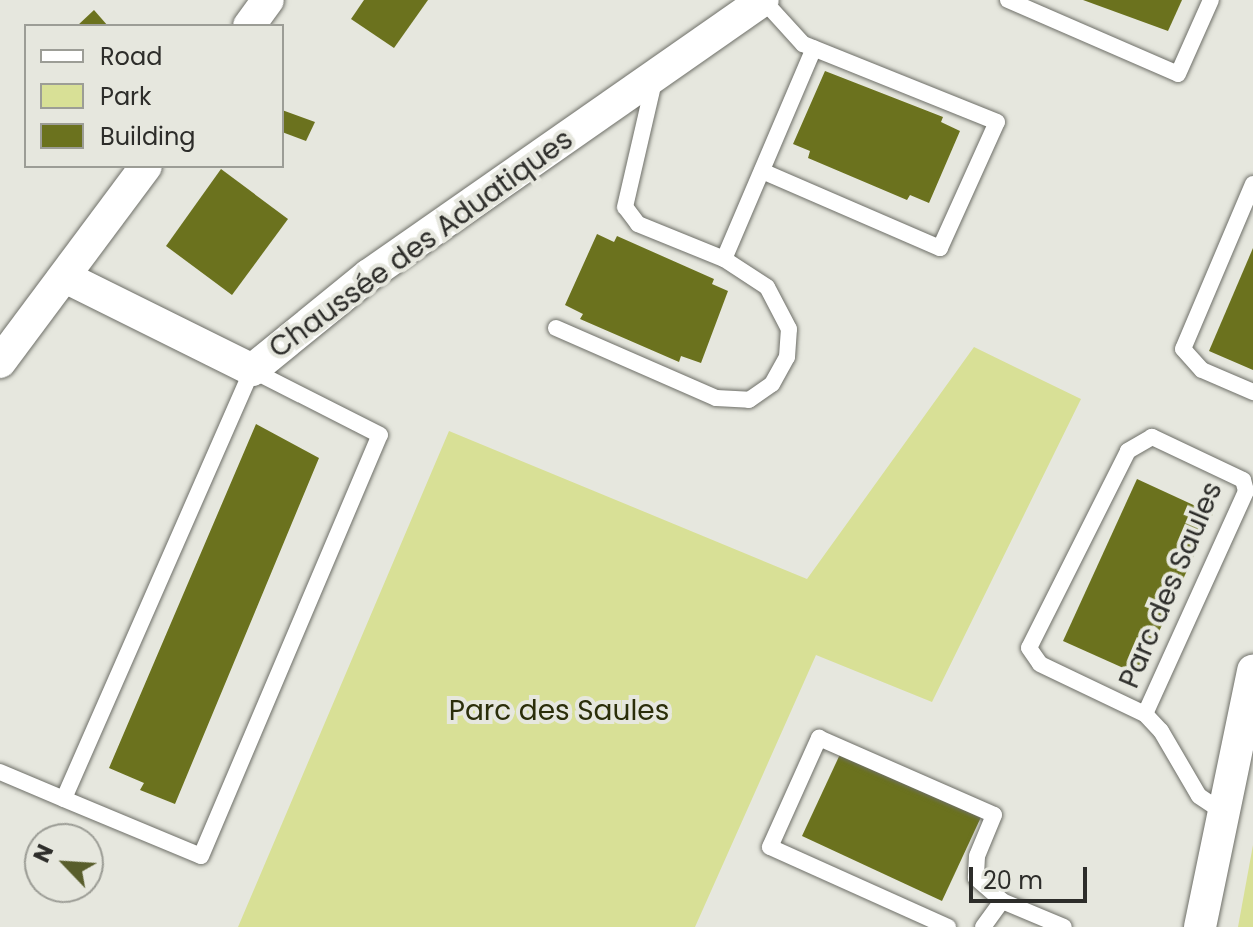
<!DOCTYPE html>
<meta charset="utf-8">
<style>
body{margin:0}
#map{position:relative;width:1253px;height:927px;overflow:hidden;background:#e6e7de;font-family:Poppins,sans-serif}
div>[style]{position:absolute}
.green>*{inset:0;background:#d8e096}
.building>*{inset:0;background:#6b721e}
.roads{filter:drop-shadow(0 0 2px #6e6f68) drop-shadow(0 0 2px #6e6f68)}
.service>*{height:16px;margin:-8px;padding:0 8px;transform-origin:8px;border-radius:8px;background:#fff}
.minor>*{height:32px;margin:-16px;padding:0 16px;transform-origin:16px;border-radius:16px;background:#fff}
span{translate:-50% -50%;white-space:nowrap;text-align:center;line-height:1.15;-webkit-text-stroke:8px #e6e7de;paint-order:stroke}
.street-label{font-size:28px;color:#2d2d2a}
.park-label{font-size:28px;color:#2b2e0a}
.legend{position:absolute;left:24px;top:24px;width:260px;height:144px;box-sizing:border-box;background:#e6e7de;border:2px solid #9c9d96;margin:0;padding:10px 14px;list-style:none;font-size:24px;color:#2d2d2a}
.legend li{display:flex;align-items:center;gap:16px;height:40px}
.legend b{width:40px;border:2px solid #9c9d96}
.north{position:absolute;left:24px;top:823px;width:80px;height:80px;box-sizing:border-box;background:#e6e7de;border:2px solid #9c9d96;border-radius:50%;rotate:295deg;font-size:22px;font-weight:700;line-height:32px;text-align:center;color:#2d2d2a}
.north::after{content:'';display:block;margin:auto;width:28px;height:36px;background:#585d2b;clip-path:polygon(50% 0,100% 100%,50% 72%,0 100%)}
.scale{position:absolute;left:969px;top:867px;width:118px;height:36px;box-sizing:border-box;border:4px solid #2d2d2a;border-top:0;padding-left:10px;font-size:24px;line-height:28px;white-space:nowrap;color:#2d2d2a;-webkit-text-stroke:6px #e6e7de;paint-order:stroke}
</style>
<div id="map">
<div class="green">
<div style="clip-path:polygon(974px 347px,1081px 399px,932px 702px,816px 655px,695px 927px,238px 927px,449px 431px,807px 579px)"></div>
<div style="clip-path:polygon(1253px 845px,1253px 927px,1238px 927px)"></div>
</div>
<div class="building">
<div style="clip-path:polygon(364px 0,428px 0,394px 48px,351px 19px)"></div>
<div style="clip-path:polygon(1083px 0,1182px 0,1168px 31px)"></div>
<div style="clip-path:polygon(94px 10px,108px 26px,77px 26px)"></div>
<div style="clip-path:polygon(825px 71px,943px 117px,941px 122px,960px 131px,929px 203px,910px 195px,907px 200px,808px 158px,810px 151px,793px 144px)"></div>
<div style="clip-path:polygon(282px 110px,315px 122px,306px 141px,282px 132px)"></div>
<div style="clip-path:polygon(221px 169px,288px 219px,232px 295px,166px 246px)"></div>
<div style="clip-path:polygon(597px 234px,614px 242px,617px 236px,714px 279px,712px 284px,728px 291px,701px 363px,681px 356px,679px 362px,580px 319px,583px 314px,565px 305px)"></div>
<div style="clip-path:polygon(1253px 248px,1253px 370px,1209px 351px)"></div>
<div style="clip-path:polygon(256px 424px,319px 458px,175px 804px,140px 790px,144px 783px,109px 768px)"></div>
<div style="clip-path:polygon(1137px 479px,1213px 514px,1139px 675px,1063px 641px)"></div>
<div style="clip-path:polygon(842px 750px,982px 815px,942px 901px,802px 836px)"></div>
</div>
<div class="roads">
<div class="service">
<div style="left:1008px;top:0;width:185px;rotate:23.5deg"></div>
<div style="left:1178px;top:74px;width:81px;rotate:-66deg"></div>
<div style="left:762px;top:171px;width:194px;rotate:23.4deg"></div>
<div style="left:940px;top:248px;width:138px;rotate:-65.7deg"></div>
<div style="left:997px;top:122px;width:209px;rotate:-158.1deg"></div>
<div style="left:803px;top:44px;width:59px;rotate:-132.3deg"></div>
<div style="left:1253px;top:184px;width:179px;rotate:113deg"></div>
<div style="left:1183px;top:349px;width:28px;rotate:48deg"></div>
<div style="left:1202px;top:370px;width:56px;rotate:23.3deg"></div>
<div style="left:724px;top:259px;width:229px;rotate:-66.9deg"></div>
<div style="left:556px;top:328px;width:175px;rotate:23.6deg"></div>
<div style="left:716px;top:398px;width:33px;rotate:3deg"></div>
<div style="left:749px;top:400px;width:28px;rotate:-35deg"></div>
<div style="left:772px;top:384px;width:31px;rotate:-61deg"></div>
<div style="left:787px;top:357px;width:28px;rotate:-86deg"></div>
<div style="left:789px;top:329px;width:47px;rotate:-117.6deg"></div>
<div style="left:767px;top:287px;width:51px;rotate:-146.9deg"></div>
<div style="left:724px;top:259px;width:93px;rotate:-157.9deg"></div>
<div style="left:638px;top:224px;width:21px;rotate:-127deg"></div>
<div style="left:625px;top:207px;width:133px;rotate:-77deg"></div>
<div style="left:1145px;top:714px;width:245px;rotate:-65.6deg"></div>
<div style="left:1246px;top:491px;width:11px;rotate:-105deg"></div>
<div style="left:1243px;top:480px;width:101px;rotate:-154.7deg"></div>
<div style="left:1152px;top:437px;width:28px;rotate:150deg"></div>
<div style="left:1128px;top:451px;width:220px;rotate:116.7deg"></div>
<div style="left:1029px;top:648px;width:19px;rotate:55deg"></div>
<div style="left:1040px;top:664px;width:116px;rotate:25.5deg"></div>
<div style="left:1145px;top:714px;width:23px;rotate:47deg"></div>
<div style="left:1161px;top:731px;width:75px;rotate:59.7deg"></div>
<div style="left:1199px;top:796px;width:29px;rotate:34deg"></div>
<div style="left:0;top:772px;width:69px;rotate:22.9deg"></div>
<div style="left:64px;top:799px;width:148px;rotate:22.6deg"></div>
<div style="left:201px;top:856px;width:457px;rotate:-67deg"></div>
<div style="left:380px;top:435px;width:144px;rotate:-153.1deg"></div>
<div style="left:252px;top:370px;width:468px;rotate:113.7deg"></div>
<div style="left:948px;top:927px;width:195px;rotate:-155.8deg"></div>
<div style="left:770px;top:847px;width:120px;rotate:-65.8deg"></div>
<div style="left:819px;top:738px;width:191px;rotate:23.7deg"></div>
<div style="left:994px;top:815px;width:44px;rotate:112.5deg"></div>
<div style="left:977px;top:856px;width:22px;rotate:93deg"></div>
<div style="left:976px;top:878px;width:35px;rotate:41deg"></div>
<div style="left:983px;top:927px;width:32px;rotate:-54deg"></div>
<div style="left:1002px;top:901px;width:67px;rotate:22.8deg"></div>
</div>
<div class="minor">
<div style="left:249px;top:26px;width:32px;rotate:-54deg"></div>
<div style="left:65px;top:277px;width:209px;rotate:26.4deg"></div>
<div style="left:252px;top:370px;width:151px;rotate:-39.1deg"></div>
<div style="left:369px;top:275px;width:480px;rotate:-34.9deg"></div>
<div style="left:0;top:362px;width:244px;rotate:-53.3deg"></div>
<div style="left:1200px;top:927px;width:262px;rotate:-78.3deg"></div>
</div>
</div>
<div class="street-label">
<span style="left:421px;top:244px;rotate:-36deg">Chaussée des Aduatiques</span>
<span style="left:1171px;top:585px;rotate:-67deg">Parc des Saules</span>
</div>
<div class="park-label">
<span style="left:559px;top:711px">Parc des Saules</span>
</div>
<ul class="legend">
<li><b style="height:10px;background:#fff"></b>Road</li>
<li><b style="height:22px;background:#d8e096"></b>Park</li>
<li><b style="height:22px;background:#6b721e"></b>Building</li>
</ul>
<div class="north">N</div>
<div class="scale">20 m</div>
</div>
